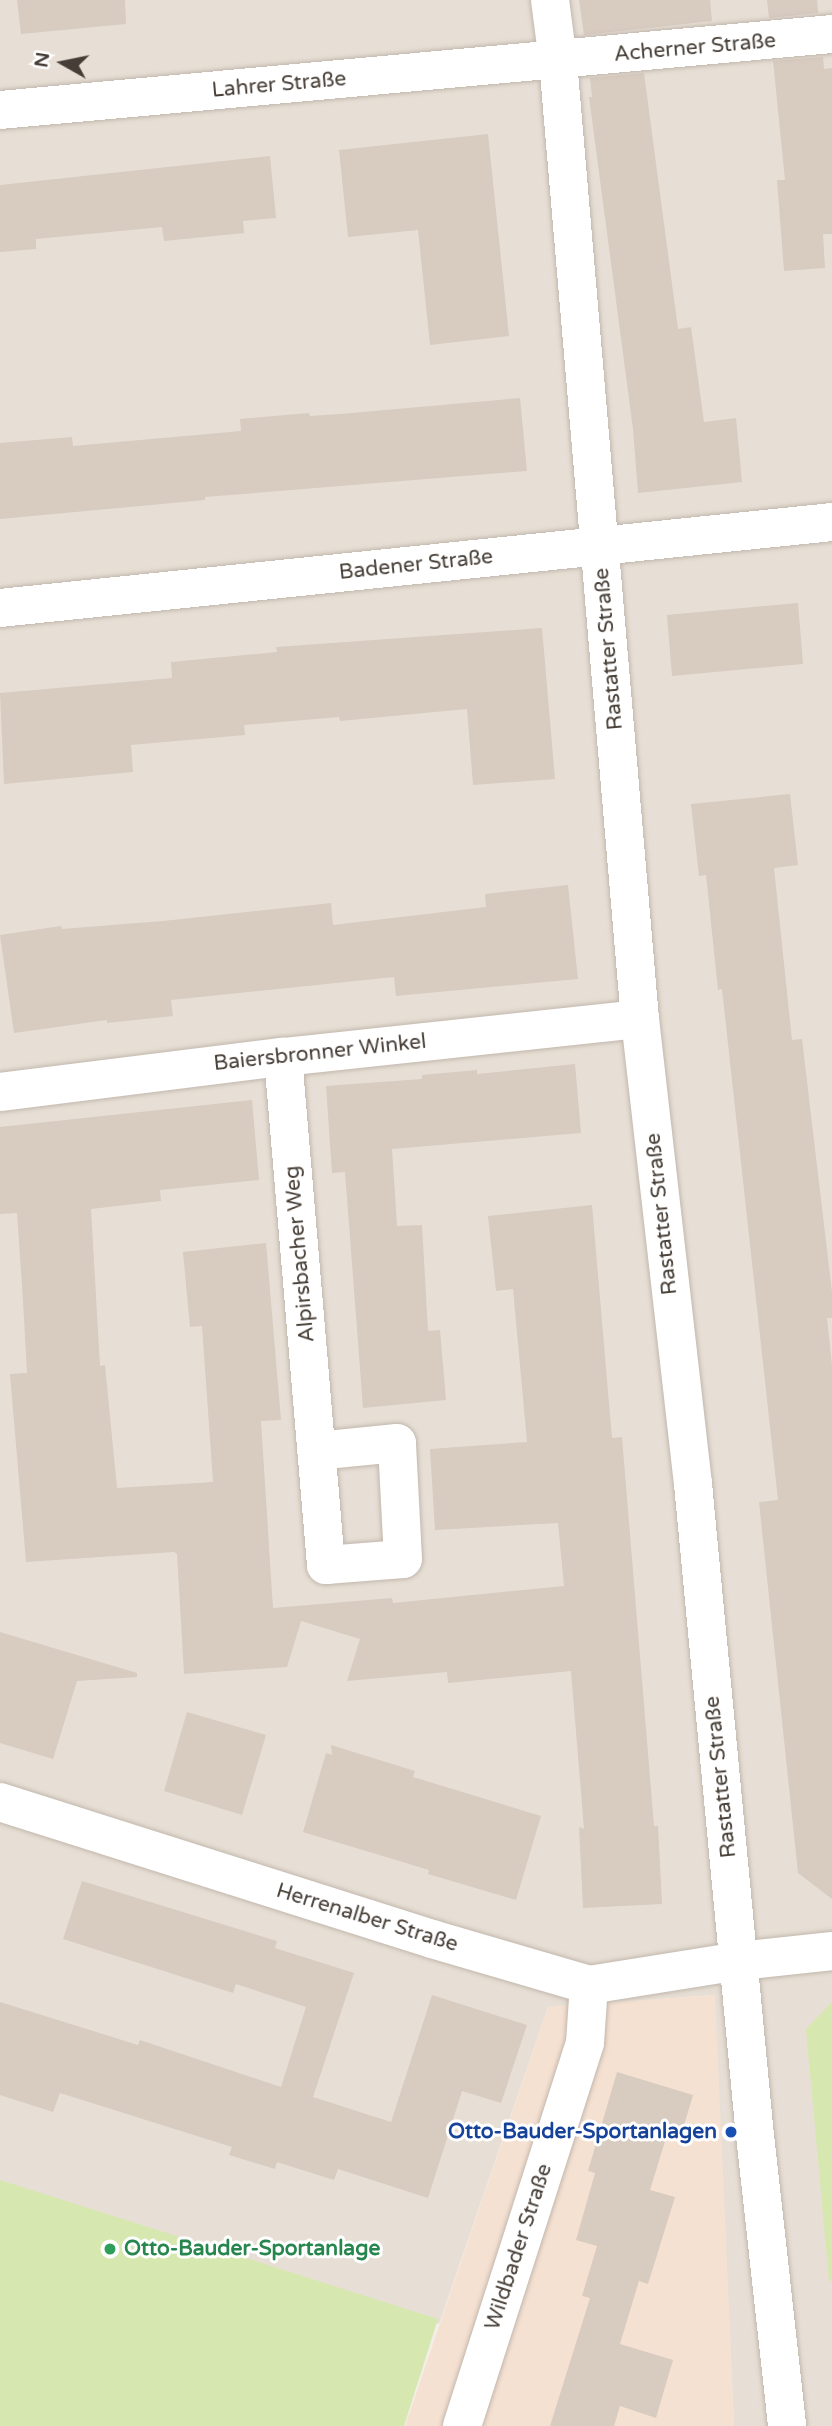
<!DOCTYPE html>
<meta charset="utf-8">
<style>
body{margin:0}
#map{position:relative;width:832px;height:2426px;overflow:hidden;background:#f3eee7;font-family:"Varela Round",sans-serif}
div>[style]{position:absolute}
.residential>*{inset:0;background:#e7dfd5}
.commercial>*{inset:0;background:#f5e1d2}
.green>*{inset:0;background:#d7e7b0}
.building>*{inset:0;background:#d8cbc0}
.roads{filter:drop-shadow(0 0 2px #c2b7ad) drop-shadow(0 0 2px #c2b7ad)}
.minor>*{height:38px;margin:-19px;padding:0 19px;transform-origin:19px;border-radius:19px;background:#fff}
.dots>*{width:19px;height:19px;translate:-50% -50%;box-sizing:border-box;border:4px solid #fff;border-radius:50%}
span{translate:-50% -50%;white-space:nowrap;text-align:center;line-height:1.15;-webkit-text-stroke:6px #fff;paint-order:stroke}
.street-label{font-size:21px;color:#463e36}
.transit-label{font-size:21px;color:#164399;font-weight:700}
.right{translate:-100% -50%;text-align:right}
.leisure-label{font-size:21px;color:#27864d;font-weight:700}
.left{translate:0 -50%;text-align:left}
.north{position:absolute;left:28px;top:28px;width:70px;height:70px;-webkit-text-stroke:5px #fff;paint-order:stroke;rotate:279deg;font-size:19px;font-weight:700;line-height:28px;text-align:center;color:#463e36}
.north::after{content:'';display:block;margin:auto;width:24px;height:32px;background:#463e36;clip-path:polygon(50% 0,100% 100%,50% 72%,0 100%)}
</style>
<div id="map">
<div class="residential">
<div style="clip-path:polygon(0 0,832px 0,832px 2426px,734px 2426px,714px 1995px,548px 2007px,439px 2324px,0 2193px)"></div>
</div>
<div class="commercial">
<div style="clip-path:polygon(715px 1995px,734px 2426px,405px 2426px,548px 2007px)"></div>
</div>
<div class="green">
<div style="clip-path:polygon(832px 2002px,832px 2281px,829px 2281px,806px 2029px)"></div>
<div style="clip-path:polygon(0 2180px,438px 2319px,404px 2426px,0 2426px)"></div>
</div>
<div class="building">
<div style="clip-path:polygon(17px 0,125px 0,126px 24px,21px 34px)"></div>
<div style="clip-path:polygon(579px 0,710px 0,712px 21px,584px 35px)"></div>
<div style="clip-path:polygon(767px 0,817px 0,818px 13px,769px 18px)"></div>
<div style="clip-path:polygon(823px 57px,824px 69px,832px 68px,832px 234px,823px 234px,825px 268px,784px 271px,777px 180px,785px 180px,773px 61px)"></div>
<div style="clip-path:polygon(644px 73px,678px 329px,691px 327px,704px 422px,736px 418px,742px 482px,638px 493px,633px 429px,589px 97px,592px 97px,590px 78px)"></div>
<div style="clip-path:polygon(488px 134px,509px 336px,430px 345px,418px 230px,348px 237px,339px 150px)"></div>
<div style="clip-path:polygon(270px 156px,276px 218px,243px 221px,244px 233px,164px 241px,162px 227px,36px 239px,36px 249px,0 252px,0 185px)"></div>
<div style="clip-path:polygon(520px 398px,527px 471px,205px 497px,205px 500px,0 519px,0 443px,72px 437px,73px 446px,241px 431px,240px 419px,309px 413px,310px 416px,340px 414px)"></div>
<div style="clip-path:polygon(798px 603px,803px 664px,672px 676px,667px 615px)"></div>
<div style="clip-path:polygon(542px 628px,555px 779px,473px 785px,467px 709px,340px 721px,339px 717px,244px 725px,245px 735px,131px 745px,133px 772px,4px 784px,0 693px,172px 678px,171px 662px,277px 652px,276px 647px)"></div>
<div style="clip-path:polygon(790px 794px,798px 865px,774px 868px,792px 1040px,802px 1039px,832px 1292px,832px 1318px,827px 1318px,832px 1365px,832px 1899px,798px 1873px,759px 1502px,778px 1500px,722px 989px,718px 990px,706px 875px,699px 876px,691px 804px)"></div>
<div style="clip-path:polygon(568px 885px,578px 979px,396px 996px,394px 977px,171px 1000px,173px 1016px,107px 1023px,107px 1020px,14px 1033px,0 935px,61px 926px,62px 929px,163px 921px,331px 903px,333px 925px,486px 907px,485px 894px)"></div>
<div style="clip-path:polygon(575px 1064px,581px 1133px,392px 1149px,397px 1226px,422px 1225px,428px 1331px,440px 1330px,446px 1400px,363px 1408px,345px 1172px,332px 1173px,326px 1086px,422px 1079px,422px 1075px,477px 1070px,477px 1074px)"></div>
<div style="clip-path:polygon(252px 1100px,259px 1180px,160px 1190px,161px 1201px,91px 1209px,100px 1366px,105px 1365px,117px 1488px,213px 1482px,202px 1326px,190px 1327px,183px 1252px,266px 1243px,281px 1420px,261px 1421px,273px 1608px,392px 1598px,393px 1603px,564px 1586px,558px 1523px,435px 1530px,430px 1449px,527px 1442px,513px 1289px,496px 1291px,488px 1216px,592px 1205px,612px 1438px,622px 1437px,654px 1826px,658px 1826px,662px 1904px,583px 1908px,579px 1827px,584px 1829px,571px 1671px,448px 1683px,447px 1672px,347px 1681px,360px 1639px,301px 1621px,287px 1667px,184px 1674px,177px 1554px,174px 1552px,26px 1562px,10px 1374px,27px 1373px,23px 1301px,17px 1213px,0 1214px,0 1127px)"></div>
<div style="clip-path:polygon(0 1632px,137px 1673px,137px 1677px,77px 1681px,53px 1759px,0 1743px)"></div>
<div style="clip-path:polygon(187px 1712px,266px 1735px,242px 1815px,164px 1791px)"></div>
<div style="clip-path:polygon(331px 1745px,415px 1771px,413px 1777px,541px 1816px,516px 1900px,428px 1874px,429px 1870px,303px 1832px,326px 1753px,332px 1755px)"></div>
<div style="clip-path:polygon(82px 1881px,277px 1941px,275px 1948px,354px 1973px,313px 2097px,391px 2122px,432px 1995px,527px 2025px,501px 2103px,462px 2091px,428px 2198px,338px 2169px,334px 2180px,277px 2162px,275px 2169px,229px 2155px,232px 2147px,60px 2093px,53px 2112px,0 2095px,0 2002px,138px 2045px,140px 2040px,281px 2087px,306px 2007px,236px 1984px,233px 1993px,63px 1939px)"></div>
<div style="clip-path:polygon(617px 2072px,693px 2095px,683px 2129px,670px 2125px,650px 2190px,675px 2197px,648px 2284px,639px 2281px,620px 2344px,673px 2360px,656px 2418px,620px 2406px,614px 2426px,550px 2426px,590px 2298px,582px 2296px,597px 2246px,576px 2240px,595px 2173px,588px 2171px)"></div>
</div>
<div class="roads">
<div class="minor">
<div style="left:550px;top:0;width:62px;rotate:82.5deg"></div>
<div style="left:558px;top:61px;width:962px;rotate:85.11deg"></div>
<div style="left:640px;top:1019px;width:468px;rotate:83.5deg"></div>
<div style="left:693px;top:1484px;width:645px;rotate:84.57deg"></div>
<div style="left:754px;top:2126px;width:302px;rotate:83.7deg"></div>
<div style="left:0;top:110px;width:835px;rotate:-5.22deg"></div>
<div style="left:0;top:608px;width:836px;rotate:-5.9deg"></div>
<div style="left:283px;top:1057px;width:510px;rotate:85.16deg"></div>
<div style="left:326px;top:1565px;width:77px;rotate:-4.5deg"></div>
<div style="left:403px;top:1559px;width:116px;rotate:-93deg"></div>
<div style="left:397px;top:1443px;width:80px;rotate:174.3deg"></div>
<div style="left:0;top:1092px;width:285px;rotate:-7.1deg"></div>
<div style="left:283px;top:1057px;width:359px;rotate:-6.1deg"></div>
<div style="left:0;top:1802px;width:453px;rotate:17.6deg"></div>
<div style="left:432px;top:1939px;width:164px;rotate:16.3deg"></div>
<div style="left:589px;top:1985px;width:152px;rotate:-9.1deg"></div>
<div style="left:739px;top:1961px;width:94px;rotate:-6.1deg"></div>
<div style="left:462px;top:2426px;width:402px;rotate:-72.2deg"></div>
<div style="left:585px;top:2043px;width:58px;rotate:-86.1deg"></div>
</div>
</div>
<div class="dots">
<div style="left:731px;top:2132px;background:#1a4fb4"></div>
<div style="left:110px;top:2249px;background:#2e9e5b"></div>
</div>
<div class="street-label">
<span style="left:695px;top:48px;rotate:-5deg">Acherner Straße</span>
<span style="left:279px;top:85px;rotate:-5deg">Lahrer Straße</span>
<span style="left:416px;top:565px;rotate:-6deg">Badener Straße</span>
<span style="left:609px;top:649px;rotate:-95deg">Rastatter Straße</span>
<span style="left:320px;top:1053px;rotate:-6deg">Baiersbronner Winkel</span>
<span style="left:662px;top:1214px;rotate:-96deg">Rastatter Straße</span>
<span style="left:300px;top:1254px;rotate:-95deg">Alpirsbacher Weg</span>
<span style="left:721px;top:1777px;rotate:-96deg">Rastatter Straße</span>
<span style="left:367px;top:1918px;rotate:17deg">Herrenalber Straße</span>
<span style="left:519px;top:2247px;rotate:-72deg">Wildbader Straße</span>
</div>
<div class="transit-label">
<span class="right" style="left:717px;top:2132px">Otto-Bauder-Sportanlagen</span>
</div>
<div class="leisure-label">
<span class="left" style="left:124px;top:2249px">Otto-Bauder-Sportanlage</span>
</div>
<div class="north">N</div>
</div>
